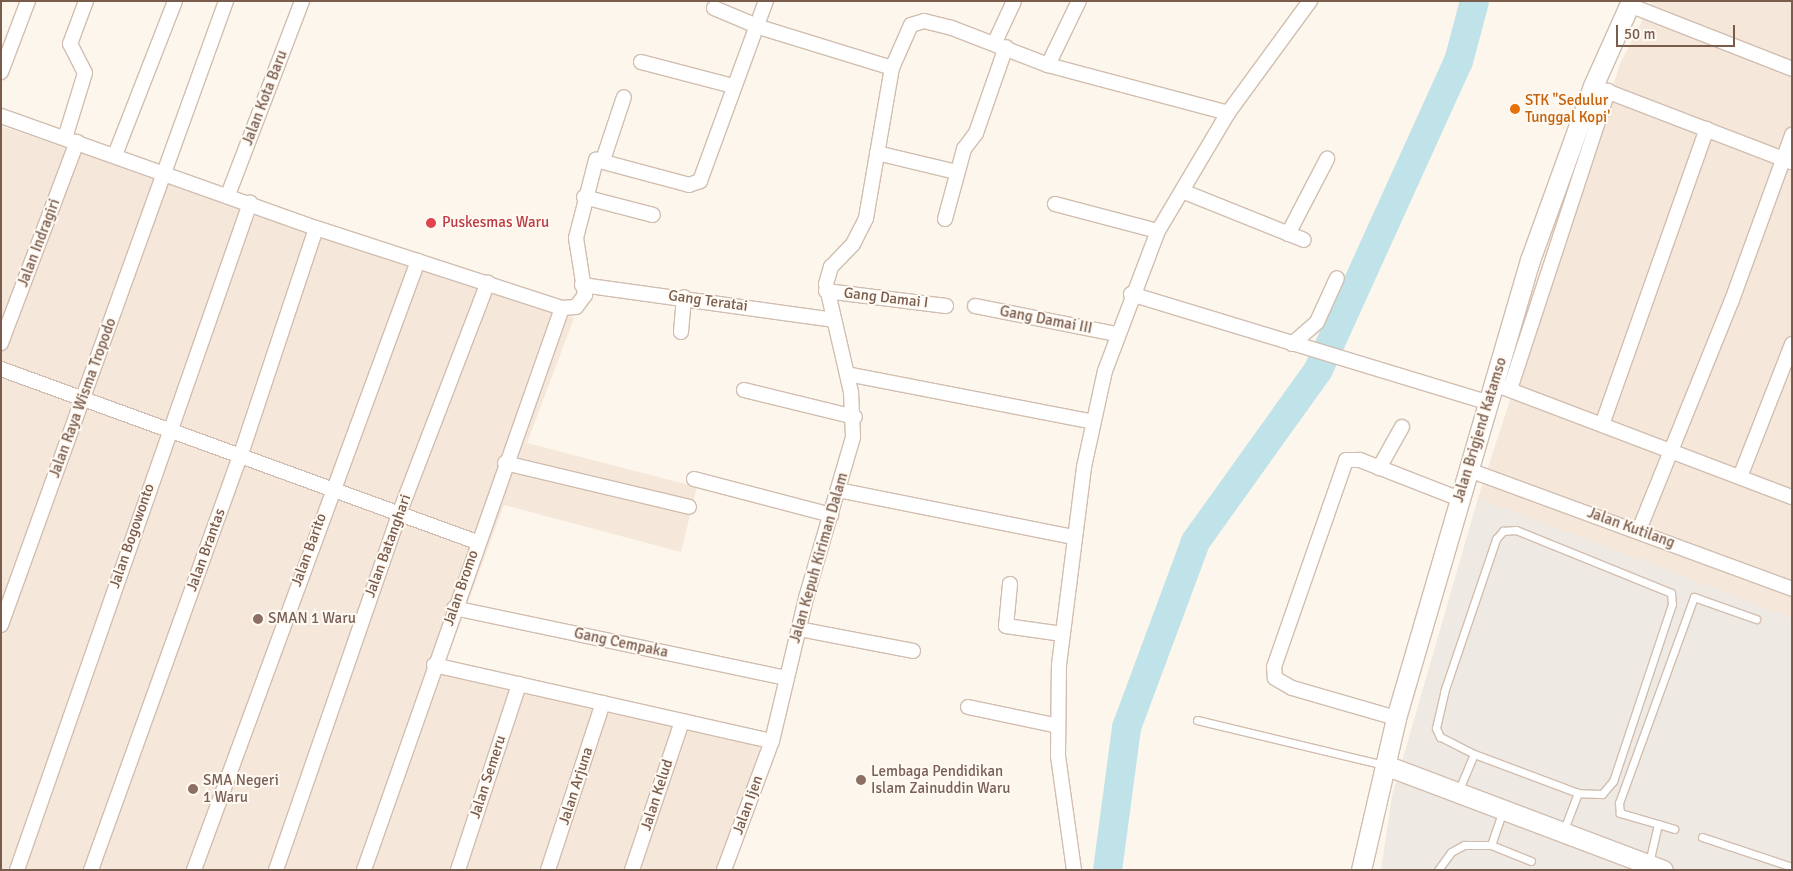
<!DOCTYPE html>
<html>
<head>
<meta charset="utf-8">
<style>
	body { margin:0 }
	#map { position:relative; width:1793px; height:871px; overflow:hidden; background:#fdf6ec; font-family:Signika,sans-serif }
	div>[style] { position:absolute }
	.residential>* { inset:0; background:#f5e8da }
	.industrial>* { inset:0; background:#efe9e4 }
	.river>* { height:29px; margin:-14.5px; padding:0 14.5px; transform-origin:14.5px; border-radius:14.5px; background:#bfe3e8 }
	.roads { filter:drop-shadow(1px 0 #d1beb0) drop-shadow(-1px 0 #d1beb0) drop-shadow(0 1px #d1beb0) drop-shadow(0 -1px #d1beb0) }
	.lane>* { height:7px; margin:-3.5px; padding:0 3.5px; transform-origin:3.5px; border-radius:3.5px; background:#fff }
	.street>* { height:14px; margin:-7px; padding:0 7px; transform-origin:7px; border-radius:7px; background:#fff }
	.secondary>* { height:19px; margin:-9.5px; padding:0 9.5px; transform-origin:9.5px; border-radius:9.5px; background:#fff }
	.dots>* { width:14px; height:14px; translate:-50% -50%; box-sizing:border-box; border:2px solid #fffaf3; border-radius:50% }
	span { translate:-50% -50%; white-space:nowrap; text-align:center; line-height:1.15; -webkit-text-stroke:4px #fffaf3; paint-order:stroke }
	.street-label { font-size:15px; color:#7a5c4d }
	.food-label { font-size:15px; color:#c56008 }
	.left { translate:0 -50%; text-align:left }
	.health-label { font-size:15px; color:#be3a42 }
	.education-label { font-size:15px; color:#785e54 }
	.frame { position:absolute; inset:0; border:2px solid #7a5c4d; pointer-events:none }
	.scale { position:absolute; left:1616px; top:25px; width:119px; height:22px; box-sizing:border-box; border:2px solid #7a5c4d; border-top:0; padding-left:6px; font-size:15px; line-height:18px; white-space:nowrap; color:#7a5c4d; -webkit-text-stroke:4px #fffaf3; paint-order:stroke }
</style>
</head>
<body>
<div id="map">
	<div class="residential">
		<i style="clip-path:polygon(1652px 1px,1792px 1px,1792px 618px,1478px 498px,1620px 64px)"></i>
		<i style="clip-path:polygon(1px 126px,574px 318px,527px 443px,697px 487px,681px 552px,504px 505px,442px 673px,756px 739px,761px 752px,718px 870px,1px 870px)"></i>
	</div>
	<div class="industrial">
		<i style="clip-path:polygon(1478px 498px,1792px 618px,1792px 870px,1381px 870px,1392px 796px)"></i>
	</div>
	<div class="river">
		<i style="left:1107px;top:870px;width:144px;rotate:-82.4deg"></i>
		<i style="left:1126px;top:727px;width:198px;rotate:-69.6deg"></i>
		<i style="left:1195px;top:541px;width:211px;rotate:-54.4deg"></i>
		<i style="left:1318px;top:369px;width:338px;rotate:-65.6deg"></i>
		<i style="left:1458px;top:61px;width:62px;rotate:-75.1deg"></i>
	</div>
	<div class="roads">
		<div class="lane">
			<i style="left:1516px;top:530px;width:167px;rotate:22.1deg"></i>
			<i style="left:1671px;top:593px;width:11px;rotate:85deg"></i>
			<i style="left:1672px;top:604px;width:187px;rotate:108.4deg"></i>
			<i style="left:1613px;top:781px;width:17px;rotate:130deg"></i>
			<i style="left:1602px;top:794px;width:24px;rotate:-178deg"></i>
			<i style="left:1578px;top:793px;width:111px;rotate:-159.4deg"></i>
			<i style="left:1474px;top:754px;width:38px;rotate:-153deg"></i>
			<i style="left:1440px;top:737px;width:10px;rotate:-114deg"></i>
			<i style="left:1436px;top:728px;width:37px;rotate:-77deg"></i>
			<i style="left:1444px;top:692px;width:162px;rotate:-71.2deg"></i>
			<i style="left:1496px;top:539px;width:11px;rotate:-49deg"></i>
			<i style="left:1503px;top:531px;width:13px;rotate:-4deg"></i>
			<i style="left:1197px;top:720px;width:192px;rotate:13.5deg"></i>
			<i style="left:1458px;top:792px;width:41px;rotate:-67.2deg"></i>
			<i style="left:1658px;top:824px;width:17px;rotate:17deg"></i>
			<i style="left:1563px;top:832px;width:42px;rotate:-69deg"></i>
			<i style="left:1702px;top:837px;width:95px;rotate:18.4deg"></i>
			<i style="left:1491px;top:845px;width:37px;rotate:-71deg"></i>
			<i style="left:1649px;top:863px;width:40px;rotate:-77deg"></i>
			<i style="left:1658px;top:824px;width:40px;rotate:-164deg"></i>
			<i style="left:1620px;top:813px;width:10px;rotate:-96deg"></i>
			<i style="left:1619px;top:803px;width:219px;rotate:-70deg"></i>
			<i style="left:1694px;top:597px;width:66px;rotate:19.5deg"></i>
			<i style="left:1438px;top:870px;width:22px;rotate:-54deg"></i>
			<i style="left:1451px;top:852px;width:15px;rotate:-28deg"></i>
			<i style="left:1464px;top:845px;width:27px"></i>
			<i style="left:1491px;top:845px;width:43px;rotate:21.8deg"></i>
		</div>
		<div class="street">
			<i style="left:1629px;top:5px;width:175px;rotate:21.4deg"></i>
			<i style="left:714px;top:8px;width:49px;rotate:22.9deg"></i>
			<i style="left:759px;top:27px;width:139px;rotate:17.1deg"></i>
			<i style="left:995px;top:42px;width:45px;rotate:-65.1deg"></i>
			<i style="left:641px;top:62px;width:95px;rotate:14.6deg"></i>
			<i style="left:1048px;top:65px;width:71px;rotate:-64.2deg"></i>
			<i style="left:1px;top:72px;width:76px;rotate:-69.2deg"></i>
			<i style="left:1601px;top:89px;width:204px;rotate:21deg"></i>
			<i style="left:1px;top:116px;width:334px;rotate:19.6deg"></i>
			<i style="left:316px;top:228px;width:259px;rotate:18deg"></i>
			<i style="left:562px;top:308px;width:14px;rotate:-4deg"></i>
			<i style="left:576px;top:307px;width:15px;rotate:-53deg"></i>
			<i style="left:585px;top:295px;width:58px;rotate:-99deg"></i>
			<i style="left:576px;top:238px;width:81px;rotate:-75.6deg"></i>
			<i style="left:596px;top:160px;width:96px;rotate:15deg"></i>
			<i style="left:689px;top:185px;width:12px;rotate:-20deg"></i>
			<i style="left:700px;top:181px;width:192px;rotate:-69.9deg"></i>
			<i style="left:65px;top:138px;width:68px;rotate:-72.9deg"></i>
			<i style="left:85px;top:73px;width:33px;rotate:-117deg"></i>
			<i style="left:70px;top:44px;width:46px;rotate:-69.6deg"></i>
			<i style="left:877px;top:153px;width:81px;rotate:13.5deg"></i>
			<i style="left:115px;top:155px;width:165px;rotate:-68.7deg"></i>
			<i style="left:603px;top:160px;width:66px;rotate:-71.6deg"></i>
			<i style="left:1182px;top:191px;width:131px;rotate:21.9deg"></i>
			<i style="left:228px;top:195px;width:208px;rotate:-69.1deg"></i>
			<i style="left:584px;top:197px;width:71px;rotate:14.6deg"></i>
			<i style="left:1055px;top:204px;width:106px;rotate:14.7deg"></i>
			<i style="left:945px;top:219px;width:73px;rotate:-74.8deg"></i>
			<i style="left:964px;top:149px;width:20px;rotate:-53deg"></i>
			<i style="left:976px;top:133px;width:91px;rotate:-70.8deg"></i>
			<i style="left:1288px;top:234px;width:85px;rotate:-62.5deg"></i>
			<i style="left:582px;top:285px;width:253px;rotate:7.9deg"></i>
			<i style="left:826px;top:291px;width:121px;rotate:7.1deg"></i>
			<i style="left:1131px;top:294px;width:374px;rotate:16.9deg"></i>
			<i style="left:975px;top:306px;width:144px;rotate:11.2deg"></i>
			<i style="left:681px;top:332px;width:35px;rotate:-85deg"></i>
			<i style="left:1px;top:343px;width:215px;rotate:-69.3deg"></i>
			<i style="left:1292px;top:344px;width:33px;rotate:-41deg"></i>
			<i style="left:1317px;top:322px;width:48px;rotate:-65.6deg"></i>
			<i style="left:1px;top:369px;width:506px;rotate:19.97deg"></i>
			<i style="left:847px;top:374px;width:251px;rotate:11deg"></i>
			<i style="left:1494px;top:384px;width:319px;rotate:20.8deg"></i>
			<i style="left:1510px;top:389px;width:314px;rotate:-71.8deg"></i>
			<i style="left:744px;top:390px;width:114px;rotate:13.7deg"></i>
			<i style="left:1603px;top:422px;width:311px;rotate:-70.5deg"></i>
			<i style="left:505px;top:463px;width:189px;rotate:13.4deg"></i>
			<i style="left:1379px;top:468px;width:47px;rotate:-60.7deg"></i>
			<i style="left:1469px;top:470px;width:344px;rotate:20.2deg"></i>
			<i style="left:1740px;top:477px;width:143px;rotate:-68.6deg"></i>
			<i style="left:694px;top:479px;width:142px;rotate:14.7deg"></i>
			<i style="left:838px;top:490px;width:241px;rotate:11.3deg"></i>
			<i style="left:1639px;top:530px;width:248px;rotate:-68deg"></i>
			<i style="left:1732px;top:300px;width:176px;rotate:-70deg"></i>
			<i style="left:1010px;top:584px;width:42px;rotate:95.4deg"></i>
			<i style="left:1006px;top:626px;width:57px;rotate:8.1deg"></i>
			<i style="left:454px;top:608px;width:340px;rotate:11.9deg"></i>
			<i style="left:1px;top:625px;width:663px;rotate:-70.17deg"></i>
			<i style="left:799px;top:629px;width:116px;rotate:10.9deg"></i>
			<i style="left:434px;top:665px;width:346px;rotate:12.7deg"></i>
			<i style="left:968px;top:707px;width:92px;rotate:11.9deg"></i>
			<i style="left:1396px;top:718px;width:108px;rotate:-163.9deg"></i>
			<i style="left:1292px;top:688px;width:20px;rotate:-150deg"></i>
			<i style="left:1275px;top:678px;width:11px;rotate:-95deg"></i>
			<i style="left:1274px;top:667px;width:219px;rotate:-70.8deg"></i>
			<i style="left:1346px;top:460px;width:14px"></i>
			<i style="left:1360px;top:460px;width:107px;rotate:21.3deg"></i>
			<i style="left:17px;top:870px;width:707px;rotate:-70.74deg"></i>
			<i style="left:91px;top:870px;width:439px;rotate:-70.2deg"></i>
			<i style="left:240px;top:457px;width:241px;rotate:-71.6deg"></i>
			<i style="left:194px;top:870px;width:649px;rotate:-69.81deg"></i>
			<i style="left:276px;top:870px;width:377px;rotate:-70.9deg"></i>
			<i style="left:399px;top:514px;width:248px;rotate:-69deg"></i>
			<i style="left:364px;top:870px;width:596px;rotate:-70.59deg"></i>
			<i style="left:458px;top:870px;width:196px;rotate:-71.8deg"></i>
			<i style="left:548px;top:870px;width:176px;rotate:-71.8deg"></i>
			<i style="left:632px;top:870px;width:157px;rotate:-71.4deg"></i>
			<i style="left:724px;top:870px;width:138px;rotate:-69.6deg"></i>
			<i style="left:772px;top:741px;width:147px;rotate:-76.6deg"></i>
			<i style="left:806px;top:598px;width:168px;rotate:-73.7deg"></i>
			<i style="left:853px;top:437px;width:45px;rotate:-92.5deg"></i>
			<i style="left:851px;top:392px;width:111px;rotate:-103deg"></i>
			<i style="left:826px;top:284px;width:18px;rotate:-74deg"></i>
			<i style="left:831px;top:267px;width:32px;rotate:-46deg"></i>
			<i style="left:853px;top:244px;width:29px;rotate:-63deg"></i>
			<i style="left:866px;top:218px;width:152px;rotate:-80.2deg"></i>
			<i style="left:892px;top:68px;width:47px;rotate:-66.2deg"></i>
			<i style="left:911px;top:25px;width:14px;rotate:-17deg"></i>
			<i style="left:924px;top:21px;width:29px;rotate:14deg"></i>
			<i style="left:952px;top:28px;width:103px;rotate:21.1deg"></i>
			<i style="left:1048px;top:65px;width:186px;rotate:14.9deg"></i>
			<i style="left:1074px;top:870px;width:115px;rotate:-98deg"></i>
			<i style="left:1058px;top:756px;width:91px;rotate:-89.4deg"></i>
			<i style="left:1059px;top:665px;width:200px;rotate:-82.8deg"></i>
			<i style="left:1084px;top:467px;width:98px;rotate:-77.7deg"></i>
			<i style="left:1105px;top:371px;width:150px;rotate:-69.3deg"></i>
			<i style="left:1158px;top:231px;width:137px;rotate:-59.3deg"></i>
			<i style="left:1228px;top:113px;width:139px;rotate:-53.8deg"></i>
		</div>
		<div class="secondary">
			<i style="left:1385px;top:765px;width:297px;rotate:20.7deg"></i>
			<i style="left:1361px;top:870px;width:156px;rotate:-77deg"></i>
			<i style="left:1396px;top:718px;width:477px;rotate:-73.7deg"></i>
			<i style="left:1530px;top:260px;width:185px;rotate:-70.1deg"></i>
			<i style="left:1593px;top:86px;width:93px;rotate:-65.9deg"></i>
		</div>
	</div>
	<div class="dots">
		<i style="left:1515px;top:109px;background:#e8710a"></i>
		<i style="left:431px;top:223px;background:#e0444e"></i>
		<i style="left:258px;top:619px;background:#8d6e63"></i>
		<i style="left:861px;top:780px;background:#8d6e63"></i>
		<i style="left:193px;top:789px;background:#8d6e63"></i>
	</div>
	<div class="street-label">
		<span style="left:265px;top:98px;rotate:-69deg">Jalan Kota Baru</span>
		<span style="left:39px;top:243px;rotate:-69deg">Jalan Indragiri</span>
		<span style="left:886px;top:298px;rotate:7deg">Gang Damai I</span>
		<span style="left:708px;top:301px;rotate:8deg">Gang Teratai</span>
		<span style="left:1046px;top:320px;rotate:11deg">Gang Damai III</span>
		<span style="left:83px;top:398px;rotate:-70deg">Jalan Raya Wisma Tropodo</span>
		<span style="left:1480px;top:430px;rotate:-73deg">Jalan Brigjend Katamso</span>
		<span style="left:1631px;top:528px;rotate:20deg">Jalan Kutilang</span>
		<span style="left:132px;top:536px;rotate:-71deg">Jalan Bogowonto</span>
		<span style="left:388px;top:546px;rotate:-70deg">Jalan Batanghari</span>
		<span style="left:206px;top:550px;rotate:-70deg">Jalan Brantas</span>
		<span style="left:309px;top:550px;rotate:-70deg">Jalan Barito</span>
		<span style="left:819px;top:558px;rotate:-74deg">Jalan Kepuh Kiriman Dalam</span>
		<span style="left:461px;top:588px;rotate:-71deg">Jalan Bromo</span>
		<span style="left:621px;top:643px;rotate:12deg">Gang Cempaka</span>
		<span style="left:488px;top:777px;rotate:-72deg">Jalan Semeru</span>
		<span style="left:576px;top:786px;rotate:-72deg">Jalan Arjuna</span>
		<span style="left:657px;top:795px;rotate:-72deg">Jalan Kelud</span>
		<span style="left:748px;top:805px;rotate:-70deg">Jalan Ijen</span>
	</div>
	<div class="food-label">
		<span class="left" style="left:1525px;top:109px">STK "Sedulur<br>Tunggal Kopi'</span>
	</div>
	<div class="health-label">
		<span class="left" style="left:442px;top:223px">Puskesmas Waru</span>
	</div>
	<div class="education-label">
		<span class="left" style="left:268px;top:619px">SMAN 1 Waru</span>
		<span class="left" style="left:871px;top:780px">Lembaga Pendidikan<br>Islam Zainuddin Waru</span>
		<span class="left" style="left:203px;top:789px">SMA Negeri<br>1 Waru</span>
	</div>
	<div class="frame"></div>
	<div class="scale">50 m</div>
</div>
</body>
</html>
